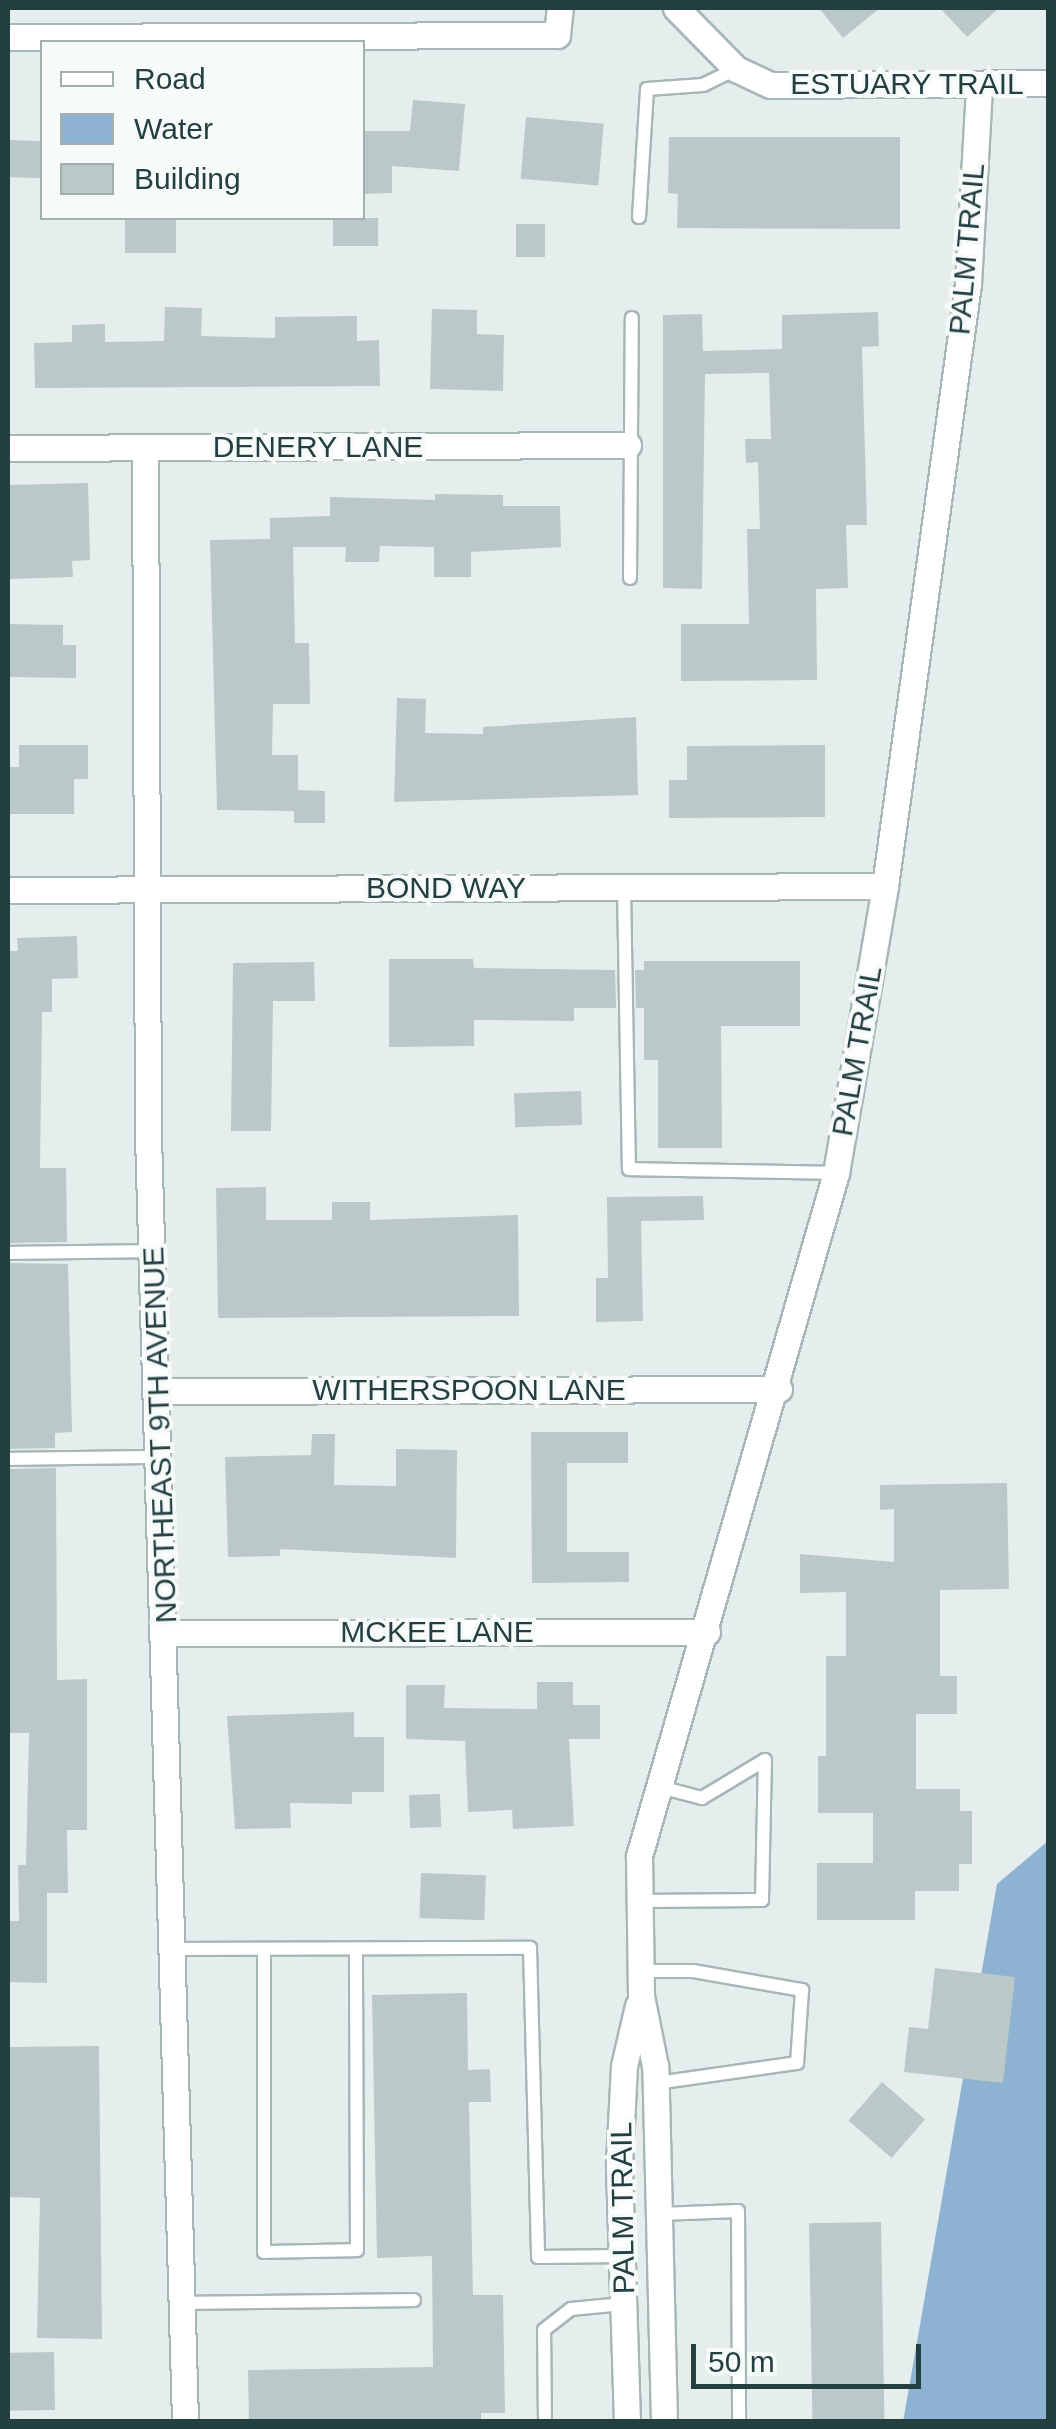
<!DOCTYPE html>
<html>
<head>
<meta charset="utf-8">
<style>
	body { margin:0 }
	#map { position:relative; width:1056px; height:2429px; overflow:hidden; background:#e5eeed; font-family:Helvetica,sans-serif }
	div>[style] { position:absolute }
	.water>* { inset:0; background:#8eb2d1 }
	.building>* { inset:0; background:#bac9c7; transform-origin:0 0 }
	.roads { filter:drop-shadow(2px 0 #a7b6b6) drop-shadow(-2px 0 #a7b6b6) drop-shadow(0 2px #a7b6b6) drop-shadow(0 -2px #a7b6b6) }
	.lane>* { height:12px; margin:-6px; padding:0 6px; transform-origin:6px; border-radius:6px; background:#fff }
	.street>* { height:25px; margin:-12.5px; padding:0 12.5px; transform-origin:12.5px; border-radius:12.5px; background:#fff }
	span { translate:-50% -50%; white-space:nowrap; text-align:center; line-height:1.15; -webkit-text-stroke:8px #f6faf9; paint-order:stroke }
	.street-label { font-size:30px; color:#243f40 }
	.frame { position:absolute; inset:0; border:10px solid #243f40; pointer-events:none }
	.legend { position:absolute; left:40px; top:40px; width:325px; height:180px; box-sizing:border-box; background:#f6faf9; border:2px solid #a2afaf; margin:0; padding:12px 18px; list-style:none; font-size:30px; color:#243f40 }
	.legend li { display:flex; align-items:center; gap:20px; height:50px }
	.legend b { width:50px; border:2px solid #a2afaf }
	.scale { position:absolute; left:691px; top:2344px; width:230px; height:45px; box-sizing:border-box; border:5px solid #243f40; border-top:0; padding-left:12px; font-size:30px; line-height:35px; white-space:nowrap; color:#243f40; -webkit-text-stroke:8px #f6faf9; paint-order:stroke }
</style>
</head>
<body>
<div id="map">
	<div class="water">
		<i style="clip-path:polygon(1048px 1841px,1048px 2421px,903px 2422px,997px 1884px)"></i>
	</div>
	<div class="building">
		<i style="clip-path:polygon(819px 8px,880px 8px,843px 38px)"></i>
		<i style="clip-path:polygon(940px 8px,999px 8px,967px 37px)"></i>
		<i style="clip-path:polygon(413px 100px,465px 104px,459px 171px,392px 166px,392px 193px,362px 194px,362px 131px,410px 131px)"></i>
		<i style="left:526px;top:117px;width:78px;height:62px;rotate:5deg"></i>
		<i style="clip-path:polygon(669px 137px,900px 137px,900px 229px,677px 228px,678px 194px,668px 193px)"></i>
		<i style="left:8px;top:140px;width:34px;height:37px;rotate:2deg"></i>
		<i style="left:125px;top:218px;width:51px;height:35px"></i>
		<i style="left:333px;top:218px;width:45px;height:28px"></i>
		<i style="left:516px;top:224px;width:29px;height:33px"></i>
		<i style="clip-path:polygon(165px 307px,202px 308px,201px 336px,275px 338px,275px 317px,357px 316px,357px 341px,379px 340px,380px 386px,35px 388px,34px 343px,72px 342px,72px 325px,105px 324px,105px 342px,164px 341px)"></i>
		<i style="clip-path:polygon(432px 309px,477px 310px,477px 334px,504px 335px,503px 391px,430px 389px)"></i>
		<i style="clip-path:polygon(878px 312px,879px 346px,862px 347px,867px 525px,846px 525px,848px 588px,816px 589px,817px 680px,681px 681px,681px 624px,749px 624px,747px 529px,760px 529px,758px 462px,746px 463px,745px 439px,771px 439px,769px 373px,705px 374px,702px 589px,663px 588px,663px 315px,702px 314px,703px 351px,782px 349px,782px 315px)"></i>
		<i style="clip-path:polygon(88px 483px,90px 560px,72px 561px,73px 577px,10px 579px,8px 485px)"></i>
		<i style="clip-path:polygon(435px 494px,503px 495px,503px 506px,560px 506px,561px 547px,471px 552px,471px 577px,434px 577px,434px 547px,380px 546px,379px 562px,345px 562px,346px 547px,293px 547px,295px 643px,309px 643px,310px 704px,273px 704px,272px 755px,298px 755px,298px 790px,325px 791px,325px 823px,294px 823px,294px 811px,217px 810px,210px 540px,270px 539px,270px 518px,330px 516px,330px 497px,435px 500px)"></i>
		<i style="clip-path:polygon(8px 624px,63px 625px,63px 645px,76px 645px,76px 678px,8px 677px)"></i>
		<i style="clip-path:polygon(397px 698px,426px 699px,425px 733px,483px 734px,483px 727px,636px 717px,638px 795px,394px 802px)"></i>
		<i style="clip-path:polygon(19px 745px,88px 745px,88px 779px,74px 779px,74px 814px,8px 814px,8px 767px,19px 767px)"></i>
		<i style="clip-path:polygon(825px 745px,825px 817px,669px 818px,669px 780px,687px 780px,687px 746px)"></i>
		<i style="clip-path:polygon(77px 936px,78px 978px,52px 979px,52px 1012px,42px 1012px,40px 1168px,66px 1168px,67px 1242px,8px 1243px,8px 951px,18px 951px,17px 938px)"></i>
		<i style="clip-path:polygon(389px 959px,473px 959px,474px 968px,615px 970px,616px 1008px,574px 1008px,574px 1021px,474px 1020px,474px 1046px,389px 1047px)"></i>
		<i style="clip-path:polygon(644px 961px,800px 961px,800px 1026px,721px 1026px,722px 1148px,658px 1148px,658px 1060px,644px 1060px,644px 1008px,636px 1008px,635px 970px,644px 970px)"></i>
		<i style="clip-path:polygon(314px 962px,315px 1001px,273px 1001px,271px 1131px,231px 1131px,233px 963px)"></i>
		<i style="left:581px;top:1091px;width:34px;height:67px;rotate:88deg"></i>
		<i style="clip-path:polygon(266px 1187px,266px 1220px,332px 1220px,332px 1202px,370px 1202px,370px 1220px,518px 1215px,519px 1316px,218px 1318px,216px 1188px)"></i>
		<i style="clip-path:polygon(703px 1196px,704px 1220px,641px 1221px,643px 1321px,596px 1322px,596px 1278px,608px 1278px,607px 1197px)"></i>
		<i style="clip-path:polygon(8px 1263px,68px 1264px,72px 1432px,55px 1433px,55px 1448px,8px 1449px)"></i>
		<i style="clip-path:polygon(531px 1432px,628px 1432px,628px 1463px,567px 1463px,567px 1552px,629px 1552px,629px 1582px,532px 1583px)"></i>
		<i style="clip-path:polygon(312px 1434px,335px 1434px,334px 1485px,396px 1486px,396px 1449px,457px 1450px,456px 1558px,280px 1549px,280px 1556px,228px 1557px,225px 1457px,311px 1455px)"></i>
		<i style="clip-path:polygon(56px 1468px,57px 1680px,87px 1679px,87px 1830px,67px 1830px,68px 1893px,47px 1893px,47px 1983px,8px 1982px,8px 1921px,19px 1921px,18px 1865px,26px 1865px,29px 1733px,8px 1733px,8px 1469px)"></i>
		<i style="clip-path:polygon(1007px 1483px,1009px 1589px,940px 1590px,940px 1676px,957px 1676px,957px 1714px,916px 1714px,916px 1789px,960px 1789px,960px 1811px,972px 1811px,972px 1864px,959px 1864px,959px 1891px,915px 1891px,915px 1920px,817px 1920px,817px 1863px,873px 1863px,873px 1813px,818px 1813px,818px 1756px,826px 1756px,826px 1656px,846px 1656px,846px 1592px,800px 1593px,800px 1554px,894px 1562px,894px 1509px,880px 1510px,880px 1485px)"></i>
		<i style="clip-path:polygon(537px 1682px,573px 1682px,573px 1705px,600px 1705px,600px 1739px,569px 1739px,574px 1826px,513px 1829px,512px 1810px,468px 1812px,465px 1741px,406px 1739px,406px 1685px,445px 1685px,444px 1708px,537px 1709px)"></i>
		<i style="clip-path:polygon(354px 1712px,354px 1737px,384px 1737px,384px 1792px,352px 1792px,352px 1804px,290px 1803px,291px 1828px,235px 1829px,227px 1716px)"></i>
		<i style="left:440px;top:1794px;width:33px;height:31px;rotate:88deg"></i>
		<i style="left:421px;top:1873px;width:65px;height:45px;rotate:2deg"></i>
		<i style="clip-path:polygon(935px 1968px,1015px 1977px,1003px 2083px,904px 2072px,909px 2027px,928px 2029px)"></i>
		<i style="clip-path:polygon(467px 1993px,468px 2070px,490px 2069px,491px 2102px,469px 2102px,473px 2295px,503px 2295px,505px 2413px,481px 2413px,481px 2422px,249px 2422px,248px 2370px,433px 2367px,432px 2256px,377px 2258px,372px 1995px)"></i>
		<i style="clip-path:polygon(99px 2046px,102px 2339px,37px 2338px,40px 2198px,8px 2197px,8px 2047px)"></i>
		<i style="left:882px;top:2082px;width:57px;height:51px;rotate:41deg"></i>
		<i style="left:881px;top:2222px;width:200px;height:72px;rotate:89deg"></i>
		<i style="left:54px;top:2352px;width:58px;height:46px;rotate:89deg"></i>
	</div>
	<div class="roads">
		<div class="lane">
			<i style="left:639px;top:217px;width:128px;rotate:-86.4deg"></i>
			<i style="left:647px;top:89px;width:56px;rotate:-4.1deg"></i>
			<i style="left:703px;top:85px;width:37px;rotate:-26deg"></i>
			<i style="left:630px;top:578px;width:260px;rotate:-89.6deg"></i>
			<i style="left:624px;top:887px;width:282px;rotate:89deg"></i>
			<i style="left:629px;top:1169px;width:207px;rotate:1.1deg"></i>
			<i style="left:8px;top:1253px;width:145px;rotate:-0.8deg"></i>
			<i style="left:8px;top:1459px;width:152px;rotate:-0.8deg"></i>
			<i style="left:640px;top:1901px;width:122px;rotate:-0.5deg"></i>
			<i style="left:762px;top:1900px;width:140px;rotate:-88.8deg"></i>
			<i style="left:765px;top:1760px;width:74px;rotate:148.9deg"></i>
			<i style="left:702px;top:1798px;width:43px;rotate:-165.3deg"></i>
			<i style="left:175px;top:1949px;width:355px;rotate:-0.2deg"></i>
			<i style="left:530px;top:1948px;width:309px;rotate:88.5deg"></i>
			<i style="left:538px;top:2257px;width:84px;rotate:-0.7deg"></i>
			<i style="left:264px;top:1949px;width:303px;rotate:90deg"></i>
			<i style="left:264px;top:2252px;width:93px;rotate:-1.2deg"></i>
			<i style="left:357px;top:2250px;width:301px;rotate:-90.2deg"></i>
			<i style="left:640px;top:1971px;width:53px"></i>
			<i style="left:693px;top:1971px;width:111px;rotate:9.9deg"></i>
			<i style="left:802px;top:1990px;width:73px;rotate:93.9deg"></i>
			<i style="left:797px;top:2063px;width:142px;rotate:171.9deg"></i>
			<i style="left:660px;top:2214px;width:78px;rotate:-2.2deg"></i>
			<i style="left:738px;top:2211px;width:211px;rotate:89.7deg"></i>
			<i style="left:183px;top:2303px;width:231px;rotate:-0.7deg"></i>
			<i style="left:545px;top:2422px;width:92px;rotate:-90.6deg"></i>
			<i style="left:544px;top:2330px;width:34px;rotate:-38deg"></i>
			<i style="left:571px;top:2309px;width:52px;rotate:-5.5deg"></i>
		</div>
		<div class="street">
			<i style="left:676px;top:8px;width:86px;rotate:45.5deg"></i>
			<i style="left:736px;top:69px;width:38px;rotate:25deg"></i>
			<i style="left:771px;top:85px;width:277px;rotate:-0.4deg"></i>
			<i style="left:8px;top:37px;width:549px;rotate:-0.21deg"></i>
			<i style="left:557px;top:35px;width:27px;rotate:-84deg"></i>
			<i style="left:8px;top:448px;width:620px;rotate:-0.28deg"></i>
			<i style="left:145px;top:448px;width:688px;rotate:89.75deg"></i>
			<i style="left:148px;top:1136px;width:1287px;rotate:88.35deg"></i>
			<i style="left:8px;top:890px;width:877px;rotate:-0.26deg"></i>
			<i style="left:159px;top:1391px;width:620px;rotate:-0.18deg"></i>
			<i style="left:168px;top:1633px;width:539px;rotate:-0.11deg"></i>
			<i style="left:627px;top:2422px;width:258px;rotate:-91.8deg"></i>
			<i style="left:619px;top:2164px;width:98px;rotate:-87.1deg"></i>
			<i style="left:624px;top:2066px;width:62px;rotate:-76.9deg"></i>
			<i style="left:664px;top:2422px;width:356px;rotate:-91.4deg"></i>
			<i style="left:655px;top:2066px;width:71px;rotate:-101.3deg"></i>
			<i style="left:641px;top:1996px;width:140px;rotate:-90.8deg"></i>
			<i style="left:639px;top:1856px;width:711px;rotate:-73.91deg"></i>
			<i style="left:836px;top:1173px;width:291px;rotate:-80.3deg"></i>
			<i style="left:885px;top:886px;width:608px;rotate:-82.15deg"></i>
			<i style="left:968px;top:284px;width:199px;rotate:-86.8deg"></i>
		</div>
	</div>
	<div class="street-label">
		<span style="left:907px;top:84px">ESTUARY TRAIL</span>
		<span style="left:967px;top:249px;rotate:-85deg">PALM TRAIL</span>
		<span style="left:318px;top:447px">DENERY LANE</span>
		<span style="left:446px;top:888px">BOND WAY</span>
		<span style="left:857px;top:1051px;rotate:-80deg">PALM TRAIL</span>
		<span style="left:469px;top:1390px">WITHERSPOON LANE</span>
		<span style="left:160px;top:1435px;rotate:-92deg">NORTHEAST 9TH AVENUE</span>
		<span style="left:437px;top:1632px">MCKEE LANE</span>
		<span style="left:623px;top:2208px;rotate:-91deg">PALM TRAIL</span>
	</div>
	<div class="frame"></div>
	<ul class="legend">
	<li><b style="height:12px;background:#fff"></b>Road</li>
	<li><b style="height:28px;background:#8eb2d1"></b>Water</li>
	<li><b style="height:28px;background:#bac9c7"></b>Building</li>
	</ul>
	<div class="scale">50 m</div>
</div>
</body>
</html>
